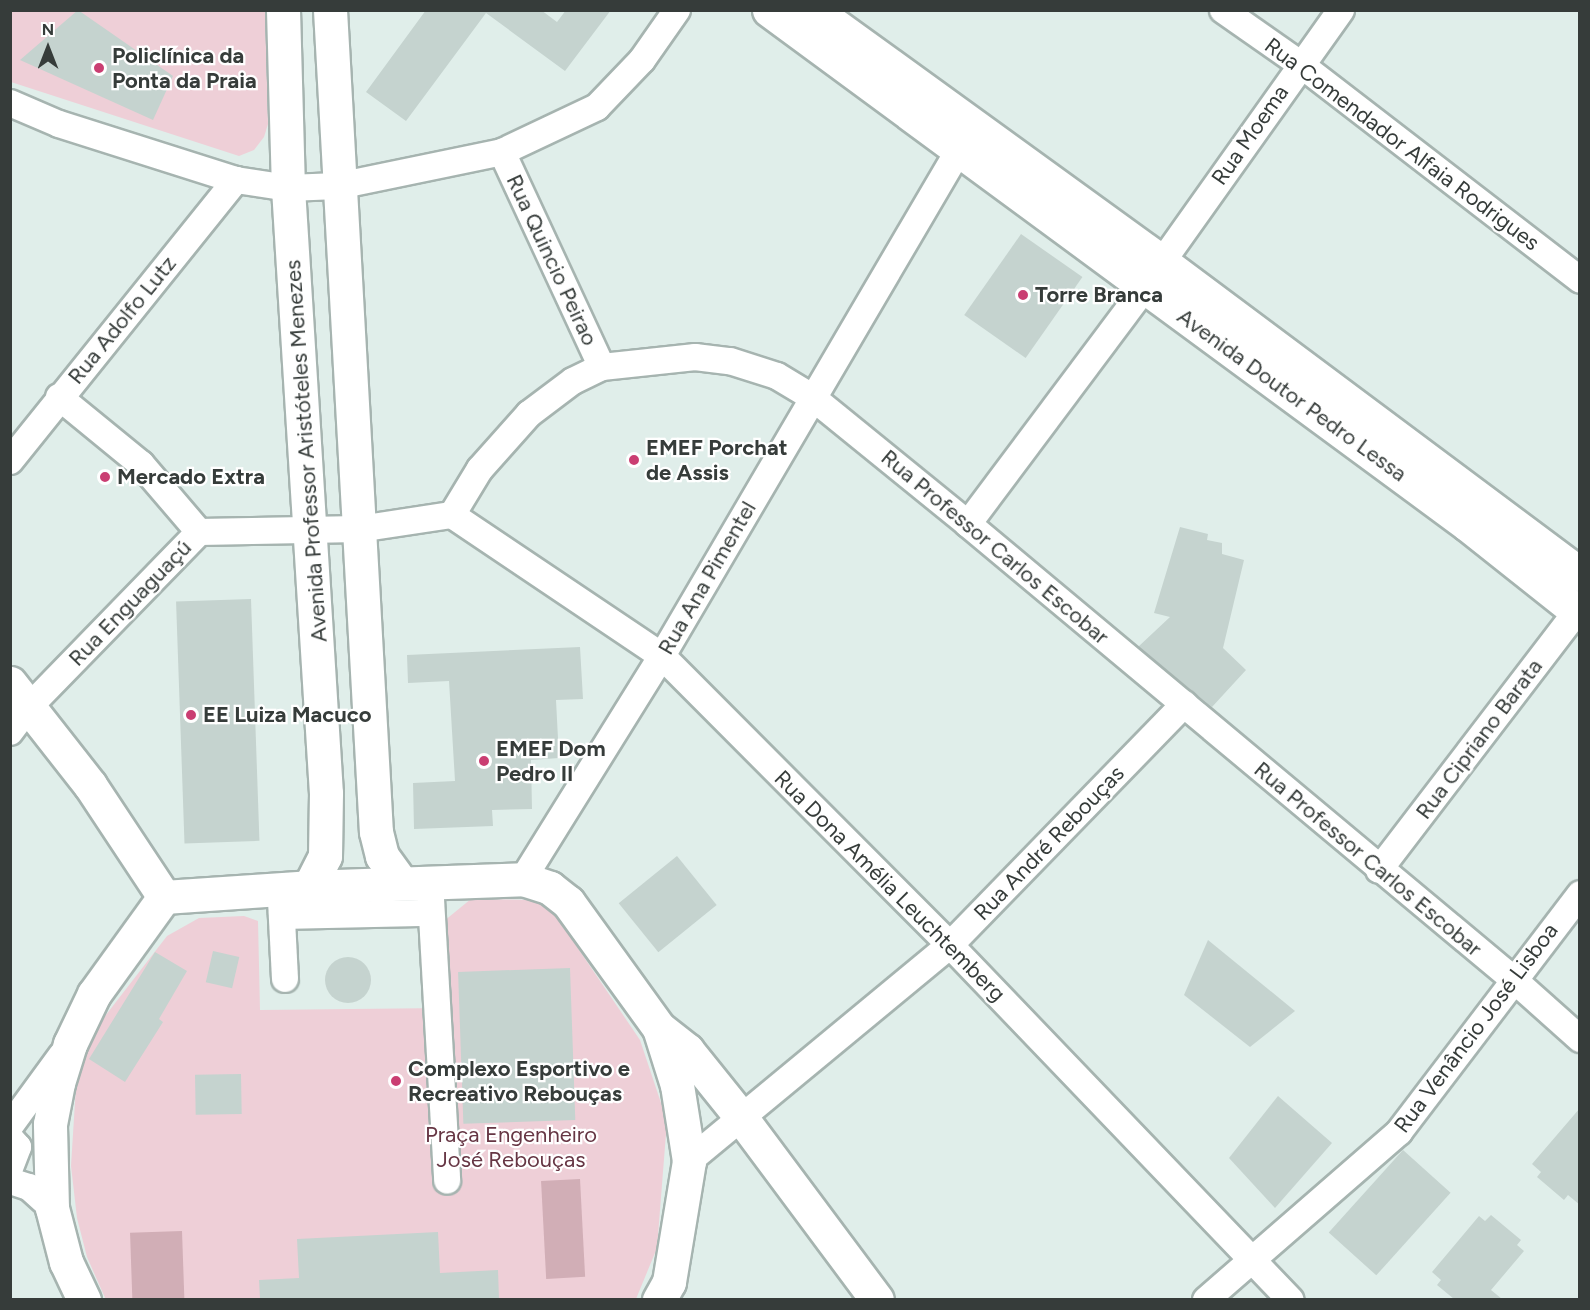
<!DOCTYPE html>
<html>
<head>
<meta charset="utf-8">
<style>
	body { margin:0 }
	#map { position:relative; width:1590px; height:1310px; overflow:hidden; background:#e0eeea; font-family:Figtree,sans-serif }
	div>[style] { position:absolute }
	.green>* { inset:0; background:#eecfd7 }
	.water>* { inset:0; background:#d1aeb6; transform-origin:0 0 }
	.building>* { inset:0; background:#c5d3cf; transform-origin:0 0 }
	.round { border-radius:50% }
	.roads { filter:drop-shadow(2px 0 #a6b4b0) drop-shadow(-2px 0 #a6b4b0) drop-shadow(0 2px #a6b4b0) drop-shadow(0 -2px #a6b4b0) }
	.street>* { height:26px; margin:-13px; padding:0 13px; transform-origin:13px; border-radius:13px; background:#fff }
	.secondary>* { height:33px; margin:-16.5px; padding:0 16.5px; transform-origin:16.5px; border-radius:16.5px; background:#fff }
	.dots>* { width:16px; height:16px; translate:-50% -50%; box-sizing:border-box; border:3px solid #fff; border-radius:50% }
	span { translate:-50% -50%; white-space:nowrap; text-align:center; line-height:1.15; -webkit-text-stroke:4.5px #fff; paint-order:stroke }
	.poi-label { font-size:22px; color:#363c3a; font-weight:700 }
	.left { translate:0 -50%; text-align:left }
	.street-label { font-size:22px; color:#363c3a }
	.park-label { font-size:22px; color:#663644 }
	.frame { position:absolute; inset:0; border:12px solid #363c3a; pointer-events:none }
	.north { position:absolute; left:18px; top:18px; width:60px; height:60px; -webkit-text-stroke:4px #fff; paint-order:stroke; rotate:0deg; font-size:16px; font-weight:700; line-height:24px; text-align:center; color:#363c3a }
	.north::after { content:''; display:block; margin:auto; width:21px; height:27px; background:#363c3a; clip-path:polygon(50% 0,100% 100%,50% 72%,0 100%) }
</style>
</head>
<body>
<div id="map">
	<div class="green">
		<i style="clip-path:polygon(11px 11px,265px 11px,268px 124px,264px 137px,254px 150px,239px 156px,11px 82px)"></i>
		<i style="clip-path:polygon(471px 899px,534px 900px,550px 907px,640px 1040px,667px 1121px,657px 1248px,636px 1299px,106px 1300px,87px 1257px,77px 1218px,71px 1166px,76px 1086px,87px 1051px,102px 1020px,167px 936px,199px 918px,244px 916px,258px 921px,260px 1010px,444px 1008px,444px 921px)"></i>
	</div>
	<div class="water">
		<i style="left:580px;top:1179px;width:98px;height:39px;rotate:87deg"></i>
		<i style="left:182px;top:1231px;width:68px;height:52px;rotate:88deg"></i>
	</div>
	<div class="building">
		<i style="clip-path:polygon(78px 10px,173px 76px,153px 120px,20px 60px)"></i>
		<i style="clip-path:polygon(426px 10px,541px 10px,557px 22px,566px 10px,611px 10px,565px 71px,486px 13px,406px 121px,366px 92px)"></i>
		<i style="left:1021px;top:234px;width:75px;height:99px;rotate:35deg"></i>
		<i style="clip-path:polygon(1180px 527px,1208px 534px,1207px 540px,1222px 543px,1222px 554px,1244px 560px,1223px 648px,1246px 670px,1212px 707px,1138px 647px,1170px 617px,1154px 613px)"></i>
		<i style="left:251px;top:599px;width:242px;height:75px;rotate:88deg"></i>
		<i style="clip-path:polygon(580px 647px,583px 699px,556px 700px,559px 758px,531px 760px,532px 809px,492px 810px,493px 826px,414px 829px,413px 783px,455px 781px,449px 681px,408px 683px,407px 655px)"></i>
		<i style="left:677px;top:856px;width:63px;height:75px;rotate:51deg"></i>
		<i style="clip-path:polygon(1208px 940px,1295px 1011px,1250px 1047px,1184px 995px)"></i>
		<i style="left:213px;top:951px;width:27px;height:32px;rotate:13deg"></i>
		<i style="clip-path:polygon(155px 952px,187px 971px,159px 1019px,163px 1022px,125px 1082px,89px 1059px)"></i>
		<i class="round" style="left:325px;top:957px;width:46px;height:46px"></i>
		<i style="left:570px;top:968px;width:152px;height:112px;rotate:88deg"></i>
		<i style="left:241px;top:1074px;width:40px;height:46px;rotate:89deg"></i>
		<i style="clip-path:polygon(1278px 1096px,1332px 1143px,1275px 1208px,1229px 1158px)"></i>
		<i style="clip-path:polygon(1580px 1108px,1580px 1205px,1568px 1195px,1564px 1200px,1537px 1177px,1541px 1172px,1532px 1164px)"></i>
		<i style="left:1403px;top:1150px;width:64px;height:111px;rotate:42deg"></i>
		<i style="clip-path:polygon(1491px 1215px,1521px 1240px,1517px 1245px,1524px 1251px,1491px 1290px,1502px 1299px,1454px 1299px,1437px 1285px,1441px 1280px,1432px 1272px,1479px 1216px,1485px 1221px)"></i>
		<i style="clip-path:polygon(438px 1232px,440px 1273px,498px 1270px,499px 1299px,260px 1299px,259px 1280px,299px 1278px,297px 1239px)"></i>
	</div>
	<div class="roads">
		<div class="street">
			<i style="left:1223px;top:10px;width:94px;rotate:35deg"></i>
			<i style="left:1300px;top:64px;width:354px;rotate:37.6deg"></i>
			<i style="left:10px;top:103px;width:53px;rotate:23.2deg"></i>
			<i style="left:59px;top:124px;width:186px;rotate:17.6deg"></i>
			<i style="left:236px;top:180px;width:53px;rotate:8.7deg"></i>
			<i style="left:288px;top:188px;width:50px;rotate:-2.3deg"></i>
			<i style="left:338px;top:186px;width:167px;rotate:-11.7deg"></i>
			<i style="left:502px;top:152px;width:105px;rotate:-25.3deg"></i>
			<i style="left:597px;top:107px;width:65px;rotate:-46.2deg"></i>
			<i style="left:642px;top:60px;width:61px;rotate:-55deg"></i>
			<i style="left:502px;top:152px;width:237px;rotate:65.1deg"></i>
			<i style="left:1162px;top:262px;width:309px;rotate:-54.6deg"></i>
			<i style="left:59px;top:397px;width:106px;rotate:39.3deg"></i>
			<i style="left:141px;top:464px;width:89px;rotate:49.5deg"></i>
			<i style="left:10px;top:461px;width:361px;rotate:-51.2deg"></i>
			<i style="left:452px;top:515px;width:54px;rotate:-58.7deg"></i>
			<i style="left:480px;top:469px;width:74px;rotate:-48.3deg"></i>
			<i style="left:529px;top:414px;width:55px;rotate:-36.9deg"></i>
			<i style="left:573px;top:381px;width:32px;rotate:-26deg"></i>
			<i style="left:602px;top:367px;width:94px;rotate:-6.1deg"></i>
			<i style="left:695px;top:357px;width:35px;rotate:7deg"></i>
			<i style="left:730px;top:361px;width:49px;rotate:17.7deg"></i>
			<i style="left:777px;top:376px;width:41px;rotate:31deg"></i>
			<i style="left:812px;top:397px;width:201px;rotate:39.1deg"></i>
			<i style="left:968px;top:524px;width:710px;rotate:39.86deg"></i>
			<i style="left:1513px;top:979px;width:90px;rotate:41.8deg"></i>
			<i style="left:452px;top:515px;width:253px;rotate:33.9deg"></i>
			<i style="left:662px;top:656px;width:408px;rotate:45.1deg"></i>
			<i style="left:950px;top:945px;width:492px;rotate:46.2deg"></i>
			<i style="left:968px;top:524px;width:296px;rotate:-53.2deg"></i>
			<i style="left:10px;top:732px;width:31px;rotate:-53deg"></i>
			<i style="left:29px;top:707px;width:244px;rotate:-45.8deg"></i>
			<i style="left:199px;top:532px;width:160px;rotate:-1.1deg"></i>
			<i style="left:359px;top:529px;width:94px;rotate:-8.6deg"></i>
			<i style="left:1379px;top:870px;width:331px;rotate:-52.6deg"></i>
			<i style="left:523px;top:879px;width:263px;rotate:-58.1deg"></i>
			<i style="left:662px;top:656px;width:587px;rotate:-59.59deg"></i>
			<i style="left:430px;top:882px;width:299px;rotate:86.7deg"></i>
			<i style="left:281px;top:900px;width:79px;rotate:87.1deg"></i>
			<i style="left:282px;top:916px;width:149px;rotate:-1.2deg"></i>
			<i style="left:10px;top:1126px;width:87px;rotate:-53.9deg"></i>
			<i style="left:10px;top:1138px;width:12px;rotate:48deg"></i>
			<i style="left:18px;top:1147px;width:22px;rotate:111deg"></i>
			<i style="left:689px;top:1161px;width:339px;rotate:-39.6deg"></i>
			<i style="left:950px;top:945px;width:336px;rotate:-45.8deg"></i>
			<i style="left:10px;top:1181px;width:20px;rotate:18deg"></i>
			<i style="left:29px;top:1187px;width:31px;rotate:42deg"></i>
			<i style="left:1206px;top:1300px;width:256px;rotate:-41deg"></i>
			<i style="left:1399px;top:1132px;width:299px;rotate:-52.7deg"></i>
		</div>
		<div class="secondary">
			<i style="left:283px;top:10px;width:178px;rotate:88.4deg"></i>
			<i style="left:288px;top:188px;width:606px;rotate:86.41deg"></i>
			<i style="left:326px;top:793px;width:63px;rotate:90.9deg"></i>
			<i style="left:325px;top:856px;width:35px;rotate:117deg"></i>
			<i style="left:330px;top:10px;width:823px;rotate:86.8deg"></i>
			<i style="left:376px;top:832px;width:25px;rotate:76deg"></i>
			<i style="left:382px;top:856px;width:32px;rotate:54deg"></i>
			<i style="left:769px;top:10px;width:867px;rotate:36.37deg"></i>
			<i style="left:1467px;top:524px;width:144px;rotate:38.5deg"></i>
			<i style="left:814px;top:10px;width:430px;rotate:35.9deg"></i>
			<i style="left:1162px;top:262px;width:522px;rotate:36.74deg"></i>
			<i style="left:10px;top:683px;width:130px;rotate:51.9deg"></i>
			<i style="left:90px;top:785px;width:134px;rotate:56.5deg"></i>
			<i style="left:164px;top:897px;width:145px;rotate:-3.9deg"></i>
			<i style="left:309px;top:887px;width:214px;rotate:-2.1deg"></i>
			<i style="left:523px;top:879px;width:28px;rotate:18deg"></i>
			<i style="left:550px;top:888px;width:23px;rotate:38deg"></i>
			<i style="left:568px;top:902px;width:155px;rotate:54.2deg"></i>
			<i style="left:659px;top:1028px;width:60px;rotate:72.5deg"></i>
			<i style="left:677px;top:1085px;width:77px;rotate:81deg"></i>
			<i style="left:689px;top:1161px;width:123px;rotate:99.4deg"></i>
			<i style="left:669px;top:1282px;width:21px;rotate:119deg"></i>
			<i style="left:659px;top:1028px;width:36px;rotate:38deg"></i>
			<i style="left:687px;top:1050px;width:85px;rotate:51.2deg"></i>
			<i style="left:740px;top:1116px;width:229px;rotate:53.3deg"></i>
			<i style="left:84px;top:1300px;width:42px;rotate:-115.3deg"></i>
			<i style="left:66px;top:1262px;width:56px;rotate:-104.5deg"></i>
			<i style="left:52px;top:1208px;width:84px;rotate:-91.4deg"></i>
			<i style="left:50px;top:1124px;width:42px;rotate:-79deg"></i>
			<i style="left:58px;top:1083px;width:41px;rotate:-72.9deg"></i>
			<i style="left:70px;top:1044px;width:55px;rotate:-64.4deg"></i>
			<i style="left:94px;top:994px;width:120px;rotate:-54.2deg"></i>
		</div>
	</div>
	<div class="dots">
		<i style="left:99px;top:68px;background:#ca3e72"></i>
		<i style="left:1023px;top:295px;background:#ca3e72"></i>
		<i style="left:634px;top:460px;background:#ca3e72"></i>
		<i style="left:105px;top:477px;background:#ca3e72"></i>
		<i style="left:191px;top:715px;background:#ca3e72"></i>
		<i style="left:484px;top:761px;background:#ca3e72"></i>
		<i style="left:396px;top:1081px;background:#ca3e72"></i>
	</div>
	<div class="poi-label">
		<span class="left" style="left:112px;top:68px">Policlínica da<br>Ponta da Praia</span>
		<span class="left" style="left:1035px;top:295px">Torre Branca</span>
		<span class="left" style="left:646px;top:460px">EMEF Porchat<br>de Assis</span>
		<span class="left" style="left:117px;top:477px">Mercado Extra</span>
		<span class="left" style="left:203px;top:715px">EE Luiza Macuco</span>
		<span class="left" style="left:496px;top:761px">EMEF Dom<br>Pedro II</span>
		<span class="left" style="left:408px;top:1081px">Complexo Esportivo e<br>Recreativo Rebouças</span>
	</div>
	<div class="street-label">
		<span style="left:1250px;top:135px;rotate:-55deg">Rua Moema</span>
		<span style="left:1402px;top:144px;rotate:37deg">Rua Comendador Alfaia Rodrigues</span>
		<span style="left:552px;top:260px;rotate:65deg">Rua Quincio Peirao</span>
		<span style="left:122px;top:320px;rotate:-51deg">Rua Adolfo Lutz</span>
		<span style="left:1292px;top:395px;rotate:36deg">Avenida Doutor Pedro Lessa</span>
		<span style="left:306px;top:451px;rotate:-94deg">Avenida Professor Aristóteles Menezes</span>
		<span style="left:995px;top:547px;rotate:40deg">Rua Professor Carlos Escobar</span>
		<span style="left:707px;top:578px;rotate:-60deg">Rua Ana Pimentel</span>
		<span style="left:130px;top:603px;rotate:-46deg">Rua Enguaguaçú</span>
		<span style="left:1479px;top:739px;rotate:-53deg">Rua Cipriano Barata</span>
		<span style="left:1049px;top:843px;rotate:-46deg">Rua André Rebouças</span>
		<span style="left:1368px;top:859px;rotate:40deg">Rua Professor Carlos Escobar</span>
		<span style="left:890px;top:886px;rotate:45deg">Rua Dona Amélia Leuchtemberg</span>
		<span style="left:1476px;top:1028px;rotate:-53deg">Rua Venâncio José Lisboa</span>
	</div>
	<div class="park-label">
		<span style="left:511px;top:1147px">Praça Engenheiro<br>José Rebouças</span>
	</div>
	<div class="frame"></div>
	<div class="north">N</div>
</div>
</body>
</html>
